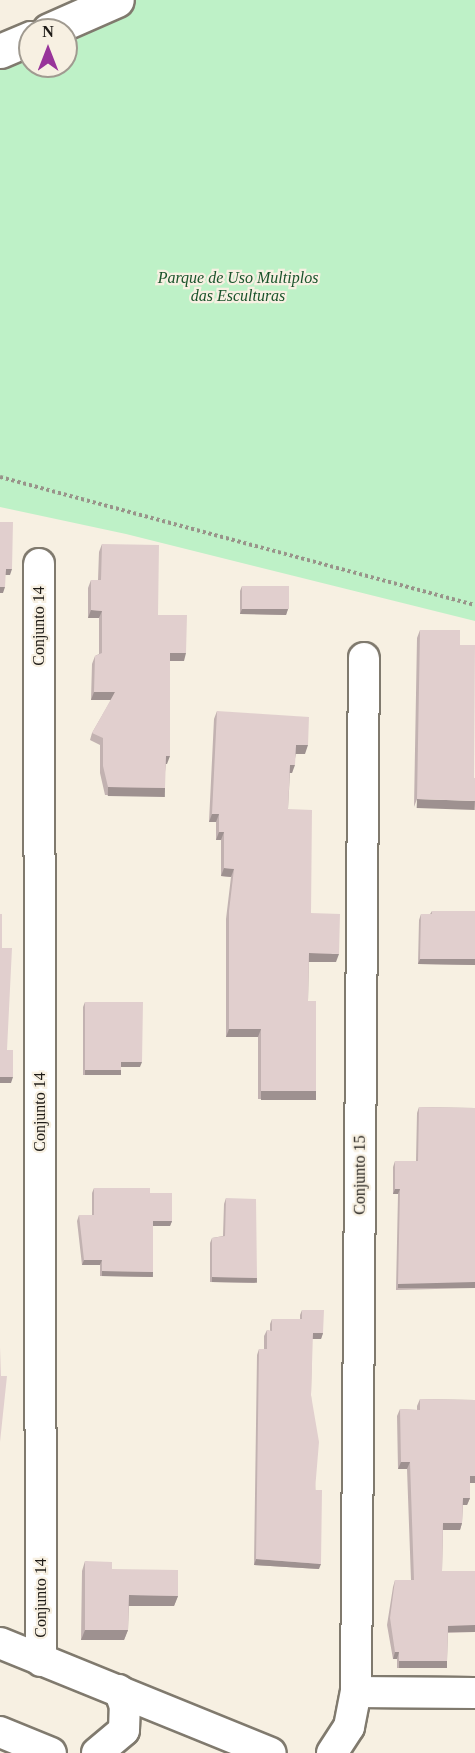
<!DOCTYPE html>
<html>
<head>
<meta charset="utf-8">
<style>
	body { margin:0 }
	#map { position:relative; width:475px; height:1753px; overflow:hidden; background:#f7f0e2; font-family:Georgia,serif }
	div>[style] { position:absolute }
	.green>* { inset:0; background:#bef1c7 }
	.path>* { height:4px; margin-top:-2px; transform-origin:0; background:repeating-linear-gradient(90deg,#99948a 0 3px,transparent 0 6px) }
	.roads { filter:drop-shadow(2px 0 #807a6e) drop-shadow(-2px 0 #807a6e) drop-shadow(0 2px #807a6e) drop-shadow(0 -2px #807a6e) }
	.minor>* { height:30px; margin:-15px; padding:0 15px; transform-origin:15px; border-radius:15px; background:#fff }
	.tertiary>* { height:33px; margin:-16.5px; padding:0 16.5px; transform-origin:16.5px; border-radius:16.5px; background:#fff }
	.wall>* { inset:0; background:#c2b2b1 }
	.shaded-wall>* { inset:0; background:#9e9190; transform-origin:0 0 }
	.building>* { inset:0; background:#e1cfce; transform-origin:0 0 }
	span { translate:-50% -50%; white-space:nowrap; text-align:center; line-height:1.15; -webkit-text-stroke:4.5px #f7f0e2; paint-order:stroke }
	.park-label { font-size:16px; color:#1a532b; font-style:italic }
	.street-label { font-size:16px; color:#1d1a16 }
	.north { position:absolute; left:18px; top:18px; width:60px; height:60px; box-sizing:border-box; background:#f7f0e2; border:2px solid #a09a90; border-radius:50%; rotate:0deg; font-size:16px; font-weight:700; line-height:24px; text-align:center; color:#1d1a16 }
	.north::after { content:''; display:block; margin:auto; width:21px; height:27px; background:#98349a; clip-path:polygon(50% 0,100% 100%,50% 72%,0 100%) }
</style>
</head>
<body>
<div id="map">
	<div class="green">
		<i style="clip-path:polygon(107px 0,475px 0,475px 621px,126px 534px,0 507px,0 46px,30px 33px,30px 66px,66px 66px,66px 30px)"></i>
	</div>
	<div class="path">
		<i style="left:0;top:477px;width:492px;rotate:15.1deg"></i>
	</div>
	<div class="roads">
		<div class="minor">
			<i style="left:39px;top:564px;width:1097px;rotate:89.9deg"></i>
			<i style="left:0;top:1643px;width:292px;rotate:22.1deg"></i>
			<i style="left:356px;top:1692px;width:119px;rotate:0.5deg"></i>
			<i style="left:0;top:1732px;width:55px;rotate:22.4deg"></i>
			<i style="left:97px;top:1753px;width:35px;rotate:-40deg"></i>
			<i style="left:124px;top:1730px;width:24px;rotate:-88deg"></i>
			<i style="left:125px;top:1706px;width:17px;rotate:-111deg"></i>
			<i style="left:332px;top:1753px;width:31px;rotate:-57deg"></i>
			<i style="left:349px;top:1727px;width:36px;rotate:-79deg"></i>
			<i style="left:356px;top:1692px;width:1034px;rotate:-89.56deg"></i>
		</div>
		<div class="tertiary">
			<i style="left:49px;top:30px;width:74px;rotate:-23.8deg"></i>
			<i style="left:0;top:51px;width:33px;rotate:-23deg"></i>
		</div>
	</div>
	<div class="wall">
		<i style="clip-path:polygon(102px 544px,158px 615px,184px 661px,170px 661px,167px 764px,166px 764px,162px 796px,105px 795px,100px 773px,100px 745px,90px 740px,92px 733px,111px 700px,91px 700px,92px 664px,95px 656px,99px 654px,99px 618px,88px 618px,88px 588px,91px 580px,98px 580px,99px 552px)"></i>
		<i style="clip-path:polygon(242px 586px,288px 609px,286px 615px,240px 614px,240px 591px)"></i>
		<i style="clip-path:polygon(420px 630px,460px 645px,475px 645px,414px 807px,417px 638px)"></i>
		<i style="clip-path:polygon(217px 711px,305px 754px,296px 754px,292px 773px,290px 773px,288px 809px,311px 913px,336px 962px,309px 962px,308px 1001px,316px 1091px,313px 1099px,258px 1099px,258px 1037px,226px 1037px,226px 919px,231px 877px,221px 876px,221px 840px,216px 840px,216px 822px,209px 822px,214px 719px)"></i>
		<i style="clip-path:polygon(432px 911px,475px 911px,475px 965px,418px 964px,419px 920px,421px 914px,430px 914px)"></i>
		<i style="clip-path:polygon(85px 1002px,140px 1067px,121px 1067px,119px 1075px,83px 1075px,83px 1007px)"></i>
		<i style="clip-path:polygon(419px 1107px,475px 1108px,475px 1288px,396px 1290px,398px 1194px,393px 1194px,393px 1167px,395px 1161px,416px 1161px,417px 1113px)"></i>
		<i style="clip-path:polygon(94px 1188px,150px 1193px,172px 1221px,170px 1226px,153px 1226px,151px 1277px,100px 1276px,100px 1265px,82px 1265px,77px 1221px,79px 1215px,92px 1215px,92px 1193px)"></i>
		<i style="clip-path:polygon(226px 1198px,255px 1283px,210px 1282px,210px 1243px,212px 1238px,223px 1236px,224px 1204px)"></i>
		<i style="clip-path:polygon(302px 1310px,323px 1333px,321px 1339px,312px 1339px,311px 1395px,319px 1569px,254px 1565px,257px 1355px,259px 1349px,264px 1349px,264px 1336px,267px 1330px,270px 1331px,270px 1324px,272px 1319px,300px 1319px,300px 1315px)"></i>
		<i style="clip-path:polygon(420px 1399px,475px 1400px,475px 1483px,470px 1483px,470px 1498px,467px 1505px,463px 1505px,462px 1523px,460px 1530px,443px 1530px,442px 1571px,475px 1571px,475px 1632px,448px 1633px,447px 1661px,445px 1668px,397px 1668px,397px 1659px,393px 1659px,387px 1625px,393px 1587px,395px 1580px,411px 1580px,407px 1469px,398px 1469px,397px 1416px,400px 1409px,417px 1410px,417px 1406px)"></i>
		<i style="clip-path:polygon(85px 1561px,112px 1569px,178px 1596px,174px 1606px,129px 1606px,128px 1630px,124px 1640px,81px 1640px,82px 1571px)"></i>
	</div>
	<div class="shaded-wall">
		<i style="clip-path:polygon(6px 569px,12px 569px,10px 575px,4px 575px)"></i>
		<i style="clip-path:polygon(0 587px,5px 587px,3px 593px,0 593px)"></i>
		<i style="clip-path:polygon(242px 609px,288px 609px,286px 615px,240px 614px)"></i>
		<i style="clip-path:polygon(91px 610px,102px 611px,99px 618px,88px 618px)"></i>
		<i style="clip-path:polygon(170px 653px,186px 653px,184px 661px,167px 661px)"></i>
		<i style="clip-path:polygon(94px 692px,115px 692px,112px 700px,91px 700px)"></i>
		<i style="clip-path:polygon(296px 745px,308px 745px,305px 754px,293px 754px)"></i>
		<i style="clip-path:polygon(166px 756px,170px 756px,167px 764px,163px 764px)"></i>
		<i style="clip-path:polygon(290px 765px,295px 765px,292px 773px,287px 773px)"></i>
		<i style="left:108px;top:787px;width:57px;height:9px;rotate:1deg"></i>
		<i style="left:417px;top:799px;width:58px;height:9px;rotate:2deg"></i>
		<i style="clip-path:polygon(212px 814px,219px 814px,216px 822px,209px 822px)"></i>
		<i style="clip-path:polygon(219px 832px,224px 832px,221px 840px,216px 840px)"></i>
		<i style="clip-path:polygon(224px 868px,234px 869px,231px 877px,221px 876px)"></i>
		<i style="clip-path:polygon(309px 953px,339px 954px,336px 962px,306px 962px)"></i>
		<i style="clip-path:polygon(420px 959px,475px 959px,475px 965px,418px 964px)"></i>
		<i style="clip-path:polygon(229px 1029px,261px 1029px,258px 1037px,226px 1037px)"></i>
		<i style="clip-path:polygon(121px 1062px,142px 1062px,140px 1067px,119px 1067px)"></i>
		<i style="left:85px;top:1070px;width:36px;height:5px"></i>
		<i style="clip-path:polygon(0 1077px,13px 1077px,11px 1083px,0 1083px)"></i>
		<i style="left:261px;top:1091px;width:55px;height:9px"></i>
		<i style="clip-path:polygon(395px 1189px,400px 1189px,398px 1194px,393px 1194px)"></i>
		<i style="clip-path:polygon(153px 1221px,172px 1221px,170px 1226px,151px 1226px)"></i>
		<i style="clip-path:polygon(84px 1260px,102px 1260px,100px 1265px,82px 1265px)"></i>
		<i style="left:102px;top:1271px;width:51px;height:5px;rotate:1deg"></i>
		<i style="left:212px;top:1277px;width:45px;height:5px;rotate:1deg"></i>
		<i style="left:475px;top:1282px;width:6px;height:77px;rotate:90deg"></i>
		<i style="clip-path:polygon(313px 1333px,323px 1333px,321px 1339px,310px 1339px)"></i>
		<i style="clip-path:polygon(401px 1462px,410px 1462px,407px 1469px,398px 1469px)"></i>
		<i style="clip-path:polygon(470px 1476px,475px 1476px,475px 1483px,467px 1483px)"></i>
		<i style="clip-path:polygon(463px 1498px,470px 1498px,467px 1505px,460px 1505px)"></i>
		<i style="clip-path:polygon(443px 1523px,462px 1523px,460px 1530px,440px 1530px)"></i>
		<i style="clip-path:polygon(256px 1559px,321px 1564px,319px 1569px,254px 1565px)"></i>
		<i style="clip-path:polygon(129px 1595px,178px 1596px,174px 1606px,125px 1606px)"></i>
		<i style="left:475px;top:1625px;width:7px;height:27px;rotate:90deg"></i>
		<i style="clip-path:polygon(85px 1630px,128px 1630px,124px 1640px,81px 1640px)"></i>
		<i style="clip-path:polygon(395px 1652px,399px 1652px,397px 1659px,393px 1659px)"></i>
		<i style="left:399px;top:1661px;width:48px;height:7px"></i>
	</div>
	<div class="building">
		<i style="clip-path:polygon(0 522px,13px 522px,12px 569px,6px 569px,5px 587px,0 587px)"></i>
		<i style="clip-path:polygon(102px 544px,159px 545px,158px 615px,187px 615px,186px 653px,170px 653px,170px 756px,166px 756px,165px 788px,108px 787px,103px 766px,103px 738px,92px 733px,115px 692px,94px 692px,95px 656px,102px 653px,102px 611px,91px 610px,91px 580px,101px 580px)"></i>
		<i style="left:242px;top:586px;width:47px;height:23px"></i>
		<i style="clip-path:polygon(420px 630px,460px 630px,460px 645px,475px 645px,474px 778px,475px 778px,475px 801px,417px 799px)"></i>
		<i style="clip-path:polygon(217px 711px,309px 717px,308px 745px,296px 745px,295px 765px,290px 765px,288px 809px,312px 810px,311px 913px,340px 914px,339px 954px,309px 953px,308px 1001px,316px 1001px,316px 1091px,261px 1091px,261px 1029px,229px 1029px,229px 911px,234px 869px,224px 868px,224px 832px,219px 832px,219px 814px,212px 814px)"></i>
		<i style="clip-path:polygon(432px 911px,475px 911px,475px 959px,420px 959px,421px 914px,432px 914px)"></i>
		<i style="clip-path:polygon(0 914px,2px 914px,2px 948px,12px 948px,7px 1050px,13px 1050px,13px 1077px,0 1077px)"></i>
		<i style="clip-path:polygon(85px 1002px,143px 1002px,142px 1062px,121px 1062px,121px 1070px,85px 1070px)"></i>
		<i style="clip-path:polygon(419px 1107px,475px 1108px,475px 1282px,398px 1284px,400px 1189px,395px 1189px,395px 1161px,418px 1161px)"></i>
		<i style="clip-path:polygon(94px 1188px,150px 1188px,150px 1193px,172px 1193px,172px 1221px,153px 1221px,153px 1272px,102px 1271px,102px 1260px,84px 1260px,79px 1215px,94px 1215px)"></i>
		<i style="clip-path:polygon(226px 1198px,256px 1199px,257px 1278px,212px 1277px,212px 1238px,225px 1236px)"></i>
		<i style="clip-path:polygon(302px 1310px,324px 1310px,323px 1333px,313px 1333px,311px 1395px,319px 1442px,315px 1490px,322px 1490px,321px 1564px,256px 1559px,259px 1349px,267px 1349px,267px 1330px,272px 1331px,272px 1319px,302px 1319px)"></i>
		<i style="clip-path:polygon(0 1347px,1px 1376px,7px 1376px,0 1442px)"></i>
		<i style="clip-path:polygon(420px 1399px,475px 1400px,475px 1476px,470px 1476px,470px 1498px,463px 1498px,462px 1523px,443px 1523px,442px 1571px,475px 1571px,475px 1625px,448px 1626px,447px 1661px,399px 1661px,399px 1652px,395px 1652px,390px 1618px,395px 1580px,414px 1580px,410px 1462px,401px 1462px,400px 1409px,420px 1410px)"></i>
		<i style="clip-path:polygon(85px 1561px,112px 1562px,112px 1569px,178px 1570px,178px 1596px,129px 1595px,128px 1630px,85px 1630px)"></i>
	</div>
	<div class="park-label">
		<span style="left:238px;top:287px">Parque de Uso Multiplos<br>das Esculturas</span>
	</div>
	<div class="street-label">
		<span style="left:39px;top:626px;rotate:-90deg">Conjunto 14</span>
		<span style="left:40px;top:1112px;rotate:-90deg">Conjunto 14</span>
		<span style="left:360px;top:1175px;rotate:-90deg">Conjunto 15</span>
		<span style="left:41px;top:1598px;rotate:-90deg">Conjunto 14</span>
	</div>
	<div class="north">N</div>
</div>
</body>
</html>
